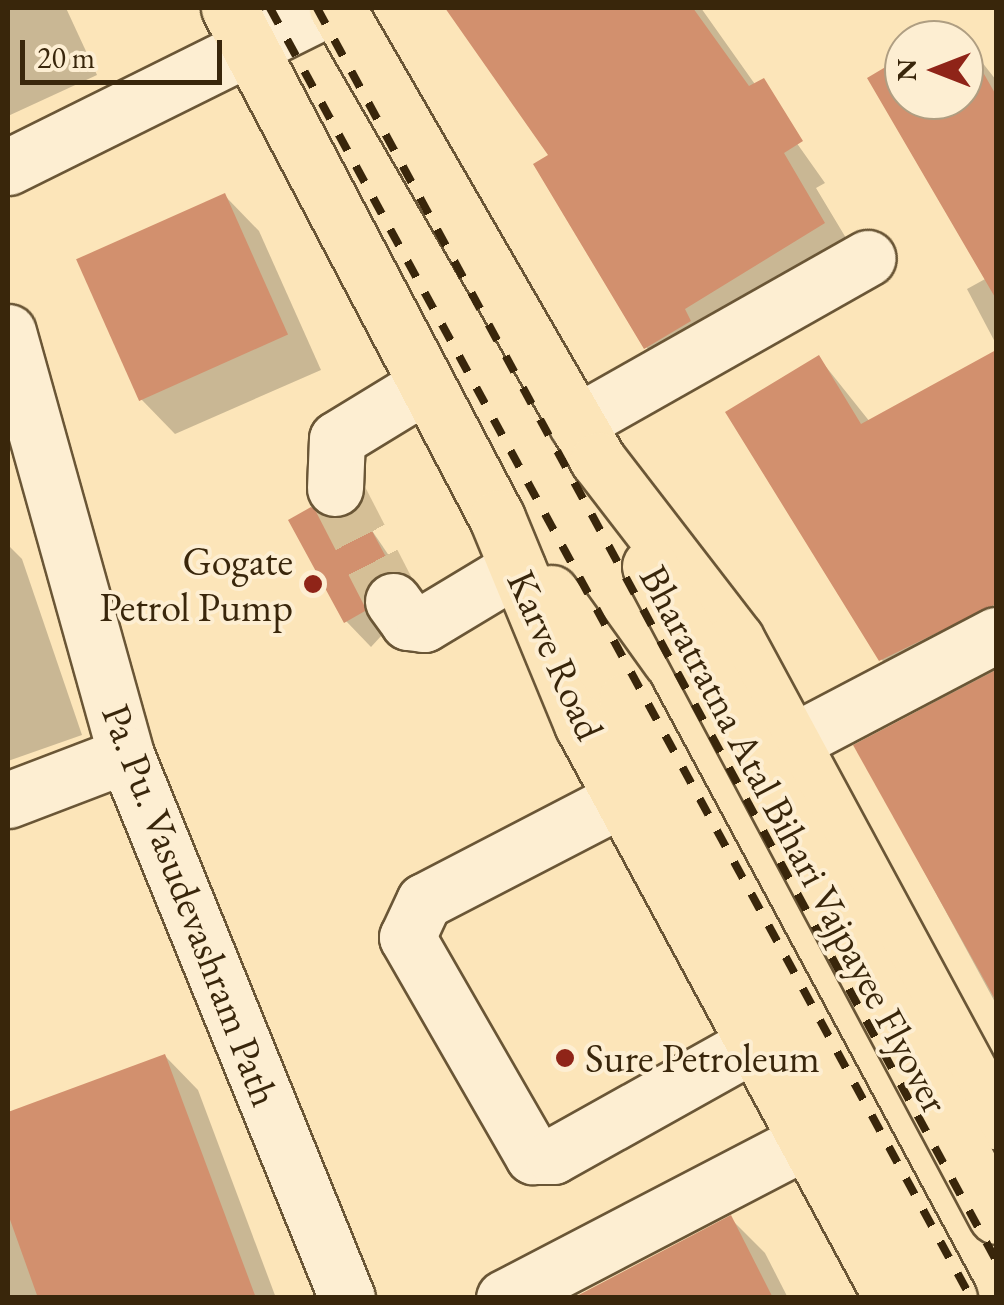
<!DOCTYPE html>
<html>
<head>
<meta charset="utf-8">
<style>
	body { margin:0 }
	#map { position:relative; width:1004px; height:1305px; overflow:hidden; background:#fce5b9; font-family:"EB Garamond",serif }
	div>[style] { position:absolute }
	.shadow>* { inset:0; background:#0003 }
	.building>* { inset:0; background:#d2906e; transform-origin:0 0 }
	.minor-tunnel>* { height:55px; margin-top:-27.5px; transform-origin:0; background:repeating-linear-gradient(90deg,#d5bf96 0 55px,transparent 0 83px) }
	.roads { filter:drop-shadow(2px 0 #6a5636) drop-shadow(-2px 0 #6a5636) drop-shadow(0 2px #6a5636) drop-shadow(0 -2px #6a5636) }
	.minor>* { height:55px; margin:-27.5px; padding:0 27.5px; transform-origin:27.5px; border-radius:27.5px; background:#fdeed2 }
	.major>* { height:55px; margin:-27.5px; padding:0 27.5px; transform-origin:27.5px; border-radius:27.5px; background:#fce5b9 }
	.rail>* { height:8px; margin-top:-4px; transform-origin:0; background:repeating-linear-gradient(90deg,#39260b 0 18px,transparent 0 36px) }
	.dots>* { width:28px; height:28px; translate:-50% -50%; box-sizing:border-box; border:5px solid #fdeed2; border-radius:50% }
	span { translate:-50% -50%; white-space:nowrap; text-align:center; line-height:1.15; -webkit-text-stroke:8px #fdeed2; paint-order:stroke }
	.poi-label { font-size:40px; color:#39260b }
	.right { translate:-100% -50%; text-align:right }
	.left { translate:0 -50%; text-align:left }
	.street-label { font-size:40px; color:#39260b }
	.frame { position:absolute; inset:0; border:10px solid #39260b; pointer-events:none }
	.north { position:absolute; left:884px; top:20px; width:100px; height:100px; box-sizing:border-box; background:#fdeed2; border:2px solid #af9e82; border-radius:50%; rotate:270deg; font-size:28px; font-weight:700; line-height:40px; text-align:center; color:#39260b }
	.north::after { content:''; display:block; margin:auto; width:35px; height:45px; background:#8f2418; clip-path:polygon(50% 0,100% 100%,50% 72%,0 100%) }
	.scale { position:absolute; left:20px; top:40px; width:202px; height:45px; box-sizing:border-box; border:5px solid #39260b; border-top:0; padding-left:12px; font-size:30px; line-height:35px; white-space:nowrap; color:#39260b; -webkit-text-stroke:8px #fdeed2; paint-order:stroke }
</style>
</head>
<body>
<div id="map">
	<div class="shadow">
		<i style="clip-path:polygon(8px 8px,66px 8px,97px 75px,8px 116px)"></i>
		<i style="clip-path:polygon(467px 8px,701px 8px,825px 183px,816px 188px,858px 258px,680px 382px,646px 347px,551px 155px,454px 16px)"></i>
		<i style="clip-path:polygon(956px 29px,996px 80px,996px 209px,968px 226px,871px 78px,904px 59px,904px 100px,964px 100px,964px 40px,936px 40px)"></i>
		<i style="clip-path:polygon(225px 196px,259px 231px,321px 370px,175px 434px,141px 399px)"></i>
		<i style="clip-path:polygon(996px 273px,996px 344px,967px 289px)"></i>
		<i style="clip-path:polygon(819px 358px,870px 422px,965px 418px,996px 470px,996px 649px,912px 691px,881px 659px)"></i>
		<i style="clip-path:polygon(358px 510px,417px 597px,371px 647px,346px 621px,335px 522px)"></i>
		<i style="clip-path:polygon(8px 545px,22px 559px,82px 735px,8px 761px)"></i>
		<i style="clip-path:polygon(996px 667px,996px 1004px,856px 746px)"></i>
		<i style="clip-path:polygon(165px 1056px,198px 1090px,276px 1298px,8px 1298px,8px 1115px)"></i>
		<i style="clip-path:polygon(730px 1218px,765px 1253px,788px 1298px,604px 1298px)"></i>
	</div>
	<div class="building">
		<i style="clip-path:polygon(445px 8px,693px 8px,749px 86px,764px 78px,803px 141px,784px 153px,825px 223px,685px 309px,691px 321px,644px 349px,533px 164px,548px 155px)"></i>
		<i style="clip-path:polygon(956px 25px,996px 95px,996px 299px,867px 78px,904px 56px,904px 100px,964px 100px,964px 40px,932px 40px)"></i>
		<i style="left:225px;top:193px;width:155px;height:163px;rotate:66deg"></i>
		<i style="clip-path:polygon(996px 350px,996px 604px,879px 661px,725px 412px,819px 355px,861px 424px)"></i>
		<i style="clip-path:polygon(311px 507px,335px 519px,359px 507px,393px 570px,374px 576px,365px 611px,344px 623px,288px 520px)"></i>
		<i style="clip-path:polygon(996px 670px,996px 1001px,853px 745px)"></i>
		<i style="clip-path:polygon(165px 1054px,256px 1298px,38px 1298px,8px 1214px,8px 1112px)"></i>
		<i style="clip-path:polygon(731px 1215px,773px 1298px,573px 1298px)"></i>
	</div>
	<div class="minor-tunnel">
		<i style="left:335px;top:488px;width:127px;rotate:62.8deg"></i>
	</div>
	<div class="roads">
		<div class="minor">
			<i style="left:8px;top:167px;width:357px;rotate:-26.4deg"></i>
			<i style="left:8px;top:332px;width:439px;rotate:74.4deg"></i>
			<i style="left:126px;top:755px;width:586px;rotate:67.85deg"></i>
			<i style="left:576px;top:423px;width:335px;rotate:-29.5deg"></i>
			<i style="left:335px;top:488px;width:49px;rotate:-87.7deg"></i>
			<i style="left:337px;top:439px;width:105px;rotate:-31.4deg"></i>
			<i style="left:393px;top:601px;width:26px;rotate:54deg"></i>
			<i style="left:408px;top:622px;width:16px;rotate:7deg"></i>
			<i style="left:424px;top:624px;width:109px;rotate:-31.1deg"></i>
			<i style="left:792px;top:742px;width:230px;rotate:-27.7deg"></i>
			<i style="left:623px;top:798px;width:224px;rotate:152.6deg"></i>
			<i style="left:424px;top:901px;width:40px;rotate:115deg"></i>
			<i style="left:407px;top:937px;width:253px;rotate:60.1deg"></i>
			<i style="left:533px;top:1156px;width:20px"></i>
			<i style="left:553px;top:1156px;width:231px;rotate:-29.2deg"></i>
			<i style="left:8px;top:800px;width:126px;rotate:-20.9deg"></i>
			<i style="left:504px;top:1298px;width:342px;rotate:-27.5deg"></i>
		</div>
		<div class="major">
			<i style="left:229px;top:8px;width:576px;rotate:62.28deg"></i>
			<i style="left:497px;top:518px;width:223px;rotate:67.6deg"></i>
			<i style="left:582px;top:724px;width:652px;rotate:61.63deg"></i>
			<i style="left:337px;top:8px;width:522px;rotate:60deg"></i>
			<i style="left:598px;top:460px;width:226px;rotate:52.4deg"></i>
			<i style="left:736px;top:639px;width:548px;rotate:61.66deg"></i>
			<i style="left:650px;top:566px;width:736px;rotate:61.97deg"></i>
			<i style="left:551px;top:593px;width:130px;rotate:54.4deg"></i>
			<i style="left:627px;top:699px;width:680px;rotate:61.74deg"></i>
		</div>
	</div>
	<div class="rail">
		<i style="left:270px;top:8px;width:1468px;rotate:61.48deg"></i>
		<i style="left:317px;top:8px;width:1424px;rotate:61.53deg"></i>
	</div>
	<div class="dots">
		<i style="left:313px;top:584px;background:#8f2418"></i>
		<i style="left:565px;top:1058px;background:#8f2418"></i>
	</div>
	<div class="poi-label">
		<span class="right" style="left:293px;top:584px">Gogate<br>Petrol Pump</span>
		<span class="left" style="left:585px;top:1058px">Sure Petroleum</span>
	</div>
	<div class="street-label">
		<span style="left:556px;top:655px;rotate:66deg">Karve Road</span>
		<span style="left:795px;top:839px;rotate:62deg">Bharatratna Atal Bihari Vajpayee Flyover</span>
		<span style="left:191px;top:905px;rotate:69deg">Pa. Pu. Vasudevashram Path</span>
	</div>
	<div class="frame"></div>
	<div class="north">N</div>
	<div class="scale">20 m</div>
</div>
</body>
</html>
